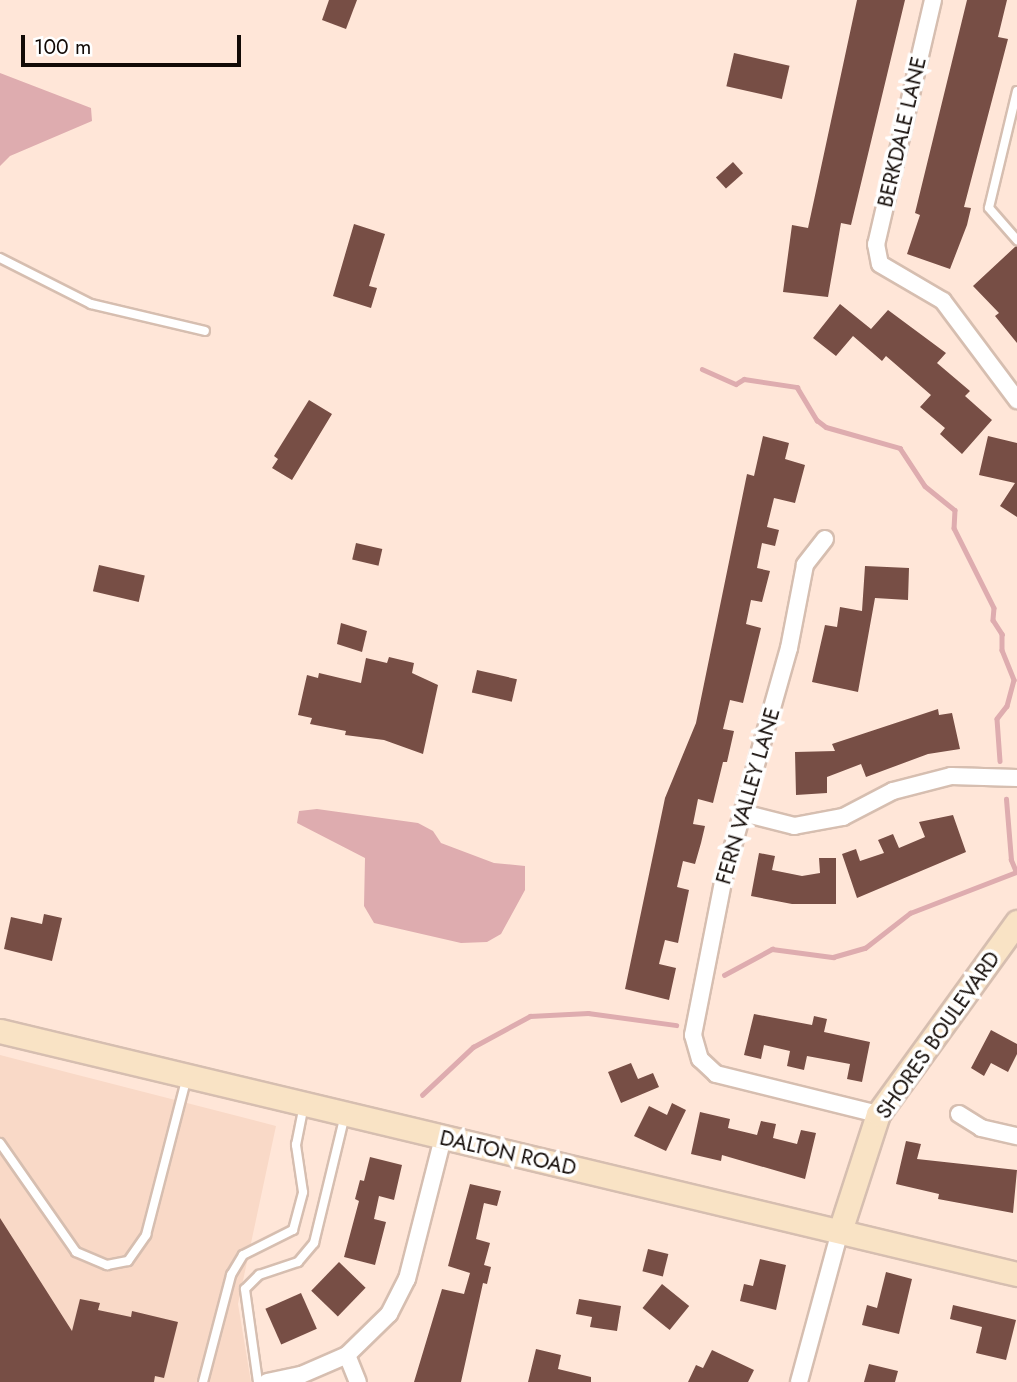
<!DOCTYPE html>
<html>
<head>
<meta charset="utf-8">
<style>
	body { margin:0 }
	#map { position:relative; width:1017px; height:1382px; overflow:hidden; background:#ffe6d8; font-family:Jost,sans-serif }
	div>[style] { position:absolute }
	.built>* { inset:0; background:#f9d9c7 }
	.water>* { inset:0; background:#deacaf }
	.stream>* { height:4.5px; margin:-2.25px; padding:0 2.25px; transform-origin:2.25px; border-radius:2.25px; background:#deacaf }
	.building>* { inset:0; background:#774e45; transform-origin:0 0 }
	.roads { filter:drop-shadow(2px 0 #d6beb0) drop-shadow(-2px 0 #d6beb0) drop-shadow(0 2px #d6beb0) drop-shadow(0 -2px #d6beb0) }
	.lane>* { height:8px; margin:-4px; padding:0 4px; transform-origin:4px; border-radius:4px; background:#fff }
	.street>* { height:16px; margin:-8px; padding:0 8px; transform-origin:8px; border-radius:8px; background:#fff }
	.secondary>* { height:23px; margin:-11.5px; padding:0 11.5px; transform-origin:11.5px; border-radius:11.5px; background:#f9e3c5 }
	span { translate:-50% -50%; white-space:nowrap; text-align:center; line-height:1.15; -webkit-text-stroke:7px #fff; paint-order:stroke }
	.street-label { font-size:21px; color:#120a06 }
	.scale { position:absolute; left:21px; top:35px; width:220px; height:32px; box-sizing:border-box; border:4px solid #120a06; border-top:0; padding-left:9px; font-size:21px; line-height:24px; white-space:nowrap; color:#120a06; -webkit-text-stroke:5px #fff; paint-order:stroke }
</style>
</head>
<body>
<div id="map">
	<div class="built">
		<i style="clip-path:polygon(0 1055px,276px 1126px,238px 1304px,251px 1382px,0 1382px)"></i>
	</div>
	<div class="water">
		<i style="clip-path:polygon(0 73px,91px 108px,92px 121px,10px 156px,0 166px)"></i>
		<i style="clip-path:polygon(317px 809px,418px 823px,433px 831px,441px 843px,494px 863px,525px 866px,525px 890px,501px 934px,487px 942px,461px 943px,374px 923px,364px 906px,365px 858px,297px 823px,299px 811px)"></i>
	</div>
	<div class="stream">
		<i style="left:702px;top:369px;width:37px;rotate:24deg"></i>
		<i style="left:736px;top:384px;width:9px;rotate:-32deg"></i>
		<i style="left:744px;top:379px;width:54px;rotate:8.6deg"></i>
		<i style="left:797px;top:387px;width:39px;rotate:59deg"></i>
		<i style="left:817px;top:420px;width:11px;rotate:38deg"></i>
		<i style="left:826px;top:427px;width:77px;rotate:15.8deg"></i>
		<i style="left:900px;top:448px;width:45px;rotate:56.7deg"></i>
		<i style="left:925px;top:486px;width:38px;rotate:39deg"></i>
		<i style="left:955px;top:510px;width:18px;rotate:93deg"></i>
		<i style="left:954px;top:528px;width:89px;rotate:63.4deg"></i>
		<i style="left:994px;top:608px;width:12px;rotate:95deg"></i>
		<i style="left:993px;top:620px;width:17px;rotate:57deg"></i>
		<i style="left:1002px;top:634px;width:16px;rotate:90deg"></i>
		<i style="left:1002px;top:650px;width:32px;rotate:68deg"></i>
		<i style="left:1014px;top:680px;width:27px;rotate:105deg"></i>
		<i style="left:1007px;top:706px;width:16px;rotate:128deg"></i>
		<i style="left:997px;top:719px;width:42px;rotate:85.9deg"></i>
		<i style="left:724px;top:975px;width:55px;rotate:-28.4deg"></i>
		<i style="left:772px;top:949px;width:62px;rotate:7.5deg"></i>
		<i style="left:833px;top:957px;width:33px;rotate:-16deg"></i>
		<i style="left:865px;top:948px;width:57px;rotate:-37.9deg"></i>
		<i style="left:910px;top:913px;width:114px;rotate:-21.1deg"></i>
		<i style="left:1016px;top:872px;width:13px;rotate:-113deg"></i>
		<i style="left:1011px;top:860px;width:61px;rotate:-94.7deg"></i>
		<i style="left:422px;top:1095px;width:70px;rotate:-43.3deg"></i>
		<i style="left:473px;top:1047px;width:65px;rotate:-28.5deg"></i>
		<i style="left:530px;top:1016px;width:58px;rotate:-3deg"></i>
		<i style="left:588px;top:1013px;width:89px;rotate:7.8deg"></i>
	</div>
	<div class="building">
		<i style="clip-path:polygon(329px 0,357px 0,346px 29px,322px 20px)"></i>
		<i style="clip-path:polygon(857px 0,905px 0,851px 225px,841px 223px,828px 297px,783px 292px,792px 225px,808px 228px)"></i>
		<i style="clip-path:polygon(967px 0,1007px 0,998px 37px,1008px 39px,964px 207px,971px 208px,967px 225px,950px 269px,907px 254px,920px 215px,915px 213px)"></i>
		<i style="left:734px;top:53px;width:57px;height:34px;rotate:13deg"></i>
		<i style="left:733px;top:162px;width:15px;height:23px;rotate:48deg"></i>
		<i style="clip-path:polygon(354px 224px,385px 234px,369px 286px,377px 288px,371px 308px,333px 296px)"></i>
		<i style="clip-path:polygon(1016px 246px,1017px 246px,1017px 343px,995px 316px,999px 313px,973px 286px)"></i>
		<i style="clip-path:polygon(840px 304px,871px 329px,888px 310px,946px 353px,937px 363px,970px 391px,965px 396px,992px 420px,962px 454px,940px 434px,945px 428px,920px 407px,931px 395px,886px 356px,882px 361px,853px 336px,836px 356px,813px 338px)"></i>
		<i style="clip-path:polygon(309px 400px,332px 414px,292px 480px,272px 468px,278px 459px,274px 456px)"></i>
		<i style="clip-path:polygon(763px 436px,789px 443px,785px 459px,805px 465px,795px 503px,774px 498px,767px 527px,779px 530px,775px 546px,762px 543px,757px 568px,770px 571px,762px 602px,751px 600px,746px 624px,761px 628px,743px 703px,730px 700px,723px 729px,734px 731px,727px 762px,723px 762px,713px 803px,698px 799px,693px 824px,705px 826px,701px 843px,695px 864px,683px 861px,677px 887px,689px 890px,678px 943px,665px 940px,659px 964px,676px 968px,669px 1000px,625px 989px,665px 798px,696px 723px,747px 474px,754px 476px)"></i>
		<i style="clip-path:polygon(988px 436px,1017px 443px,1017px 517px,1000px 506px,1015px 483px,979px 475px)"></i>
		<i style="left:356px;top:543px;width:27px;height:17px;rotate:13deg"></i>
		<i style="left:99px;top:565px;width:47px;height:27px;rotate:13deg"></i>
		<i style="clip-path:polygon(865px 566px,909px 568px,908px 600px,875px 598px,858px 692px,812px 682px,825px 625px,837px 627px,840px 607px,862px 611px)"></i>
		<i style="clip-path:polygon(341px 623px,367px 631px,362px 652px,337px 644px)"></i>
		<i style="clip-path:polygon(389px 657px,414px 663px,412px 673px,438px 685px,423px 754px,384px 740px,345px 735px,346px 731px,310px 724px,312px 718px,298px 715px,307px 675px,318px 678px,319px 673px,361px 683px,366px 658px,387px 663px)"></i>
		<i style="left:477px;top:670px;width:41px;height:23px;rotate:13deg"></i>
		<i style="clip-path:polygon(938px 709px,939px 715px,952px 713px,960px 749px,928px 754px,866px 777px,861px 764px,827px 777px,827px 793px,796px 795px,795px 752px,835px 751px,832px 744px)"></i>
		<i style="clip-path:polygon(953px 815px,966px 852px,857px 898px,842px 854px,856px 849px,860px 861px,884px 853px,878px 840px,893px 834px,899px 848px,925px 837px,919px 822px)"></i>
		<i style="clip-path:polygon(759px 853px,775px 856px,772px 870px,802px 876px,820px 873px,819px 858px,836px 858px,836px 904px,792px 904px,751px 896px)"></i>
		<i style="clip-path:polygon(44px 914px,62px 918px,52px 961px,4px 949px,11px 917px,42px 924px)"></i>
		<i style="clip-path:polygon(754px 1014px,812px 1025px,814px 1016px,827px 1019px,824px 1032px,870px 1042px,862px 1082px,847px 1079px,850px 1064px,807px 1056px,804px 1070px,787px 1066px,790px 1051px,764px 1045px,761px 1059px,744px 1055px)"></i>
		<i style="clip-path:polygon(991px 1030px,1017px 1044px,1017px 1054px,1008px 1072px,991px 1063px,984px 1076px,971px 1068px)"></i>
		<i style="clip-path:polygon(631px 1063px,638px 1079px,653px 1073px,659px 1087px,621px 1103px,608px 1072px)"></i>
		<i style="clip-path:polygon(672px 1103px,686px 1110px,666px 1151px,634px 1136px,649px 1106px,667px 1115px)"></i>
		<i style="clip-path:polygon(700px 1112px,730px 1119px,728px 1128px,757px 1135px,761px 1121px,776px 1124px,773px 1138px,797px 1144px,801px 1130px,816px 1133px,805px 1179px,722px 1155px,721px 1161px,691px 1154px)"></i>
		<i style="clip-path:polygon(906px 1141px,921px 1144px,917px 1159px,1017px 1170px,1013px 1213px,938px 1199px,939px 1194px,896px 1184px)"></i>
		<i style="clip-path:polygon(370px 1157px,402px 1165px,394px 1200px,379px 1196px,374px 1219px,386px 1222px,375px 1265px,344px 1257px,359px 1201px,355px 1199px,360px 1180px,364px 1181px)"></i>
		<i style="clip-path:polygon(470px 1184px,501px 1191px,497px 1206px,484px 1203px,476px 1239px,490px 1243px,484px 1265px,491px 1267px,487px 1284px,483px 1283px,461px 1382px,414px 1382px,442px 1289px,464px 1294px,470px 1273px,448px 1266px)"></i>
		<i style="clip-path:polygon(0 1218px,72px 1331px,80px 1299px,100px 1303px,98px 1310px,131px 1317px,132px 1311px,178px 1322px,164px 1378px,155px 1376px,154px 1382px,0 1382px)"></i>
		<i style="left:648px;top:1249px;width:21px;height:23px;rotate:14deg"></i>
		<i style="clip-path:polygon(760px 1259px,786px 1265px,776px 1310px,740px 1301px,744px 1284px,753px 1286px)"></i>
		<i style="left:339px;top:1262px;width:37px;height:40px;rotate:44deg"></i>
		<i style="clip-path:polygon(886px 1272px,912px 1279px,899px 1334px,862px 1325px,867px 1305px,877px 1308px)"></i>
		<i style="left:662px;top:1284px;width:35px;height:31px;rotate:39deg"></i>
		<i style="left:301px;top:1293px;width:39px;height:39px;rotate:66deg"></i>
		<i style="clip-path:polygon(579px 1299px,621px 1306px,617px 1331px,590px 1327px,592px 1317px,576px 1314px)"></i>
		<i style="clip-path:polygon(953px 1305px,1016px 1320px,1006px 1360px,976px 1353px,982px 1327px,950px 1319px)"></i>
		<i style="clip-path:polygon(536px 1349px,561px 1355px,558px 1369px,591px 1377px,591px 1382px,528px 1382px)"></i>
		<i style="clip-path:polygon(712px 1350px,754px 1370px,748px 1382px,688px 1382px,696px 1365px,703px 1368px)"></i>
		<i style="clip-path:polygon(869px 1364px,898px 1371px,895px 1382px,864px 1382px)"></i>
	</div>
	<div class="roads">
		<div class="lane">
			<i style="left:1017px;top:91px;width:120px;rotate:103.5deg"></i>
			<i style="left:989px;top:208px;width:43px;rotate:48.8deg"></i>
			<i style="left:0;top:258px;width:102px;rotate:26.8deg"></i>
			<i style="left:91px;top:304px;width:117px;rotate:13.3deg"></i>
			<i style="left:0;top:1143px;width:133px;rotate:55.1deg"></i>
			<i style="left:76px;top:1252px;width:34px;rotate:23deg"></i>
			<i style="left:107px;top:1265px;width:21px;rotate:-11deg"></i>
			<i style="left:128px;top:1261px;width:32px;rotate:-55deg"></i>
			<i style="left:146px;top:1235px;width:163px;rotate:-75.5deg"></i>
			<i style="left:203px;top:1382px;width:111px;rotate:-75.3deg"></i>
			<i style="left:231px;top:1275px;width:23px;rotate:-59deg"></i>
			<i style="left:243px;top:1255px;width:56px;rotate:-26.6deg"></i>
			<i style="left:293px;top:1230px;width:39px;rotate:-75deg"></i>
			<i style="left:303px;top:1192px;width:48px;rotate:-98.5deg"></i>
			<i style="left:296px;top:1145px;width:41px;rotate:-78.7deg"></i>
			<i style="left:258px;top:1382px;width:94px;rotate:-98deg"></i>
			<i style="left:245px;top:1289px;width:20px;rotate:-45deg"></i>
			<i style="left:259px;top:1275px;width:41px;rotate:-18.4deg"></i>
			<i style="left:298px;top:1262px;width:25px;rotate:-50deg"></i>
			<i style="left:314px;top:1243px;width:132px;rotate:-76.4deg"></i>
		</div>
		<div class="street">
			<i style="left:933px;top:0;width:251px;rotate:103.1deg"></i>
			<i style="left:876px;top:244px;width:20px;rotate:79deg"></i>
			<i style="left:880px;top:264px;width:73px;rotate:30.4deg"></i>
			<i style="left:943px;top:301px;width:124px;rotate:53.2deg"></i>
			<i style="left:825px;top:539px;width:33px;rotate:128deg"></i>
			<i style="left:805px;top:565px;width:85px;rotate:100.9deg"></i>
			<i style="left:789px;top:648px;width:238px;rotate:105.8deg"></i>
			<i style="left:724px;top:877px;width:161px;rotate:101.1deg"></i>
			<i style="left:693px;top:1035px;width:25px;rotate:74deg"></i>
			<i style="left:700px;top:1059px;width:22px;rotate:43deg"></i>
			<i style="left:716px;top:1074px;width:167px;rotate:13.9deg"></i>
			<i style="left:743px;top:813px;width:53px;rotate:14.3deg"></i>
			<i style="left:794px;top:826px;width:50px;rotate:-10.4deg"></i>
			<i style="left:843px;top:817px;width:56px;rotate:-27.5deg"></i>
			<i style="left:893px;top:791px;width:60px;rotate:-14.5deg"></i>
			<i style="left:951px;top:776px;width:66px;rotate:1.7deg"></i>
			<i style="left:959px;top:1114px;width:26px;rotate:32deg"></i>
			<i style="left:981px;top:1128px;width:37px;rotate:13deg"></i>
			<i style="left:347px;top:1355px;width:29px;rotate:68deg"></i>
			<i style="left:267px;top:1382px;width:35px;rotate:-12deg"></i>
			<i style="left:301px;top:1375px;width:50px;rotate:-23.5deg"></i>
			<i style="left:347px;top:1355px;width:59px;rotate:-44.3deg"></i>
			<i style="left:389px;top:1314px;width:39px;rotate:-63deg"></i>
			<i style="left:407px;top:1279px;width:146px;rotate:-75.7deg"></i>
			<i style="left:799px;top:1382px;width:156px;rotate:-74.8deg"></i>
		</div>
		<div class="secondary">
			<i style="left:0;top:1031px;width:1046px;rotate:13.44deg"></i>
			<i style="left:840px;top:1231px;width:123px;rotate:-72deg"></i>
			<i style="left:878px;top:1114px;width:237px;rotate:-54.1deg"></i>
		</div>
	</div>
	<div class="street-label">
		<span style="left:902px;top:132px;rotate:-77deg">BERKDALE LANE</span>
		<span style="left:748px;top:796px;rotate:-74deg">FERN VALLEY LANE</span>
		<span style="left:938px;top:1035px;rotate:-55deg">SHORES BOULEVARD</span>
		<span style="left:508px;top:1153px;rotate:13deg">DALTON ROAD</span>
	</div>
	<div class="scale">100 m</div>
</div>
</body>
</html>
